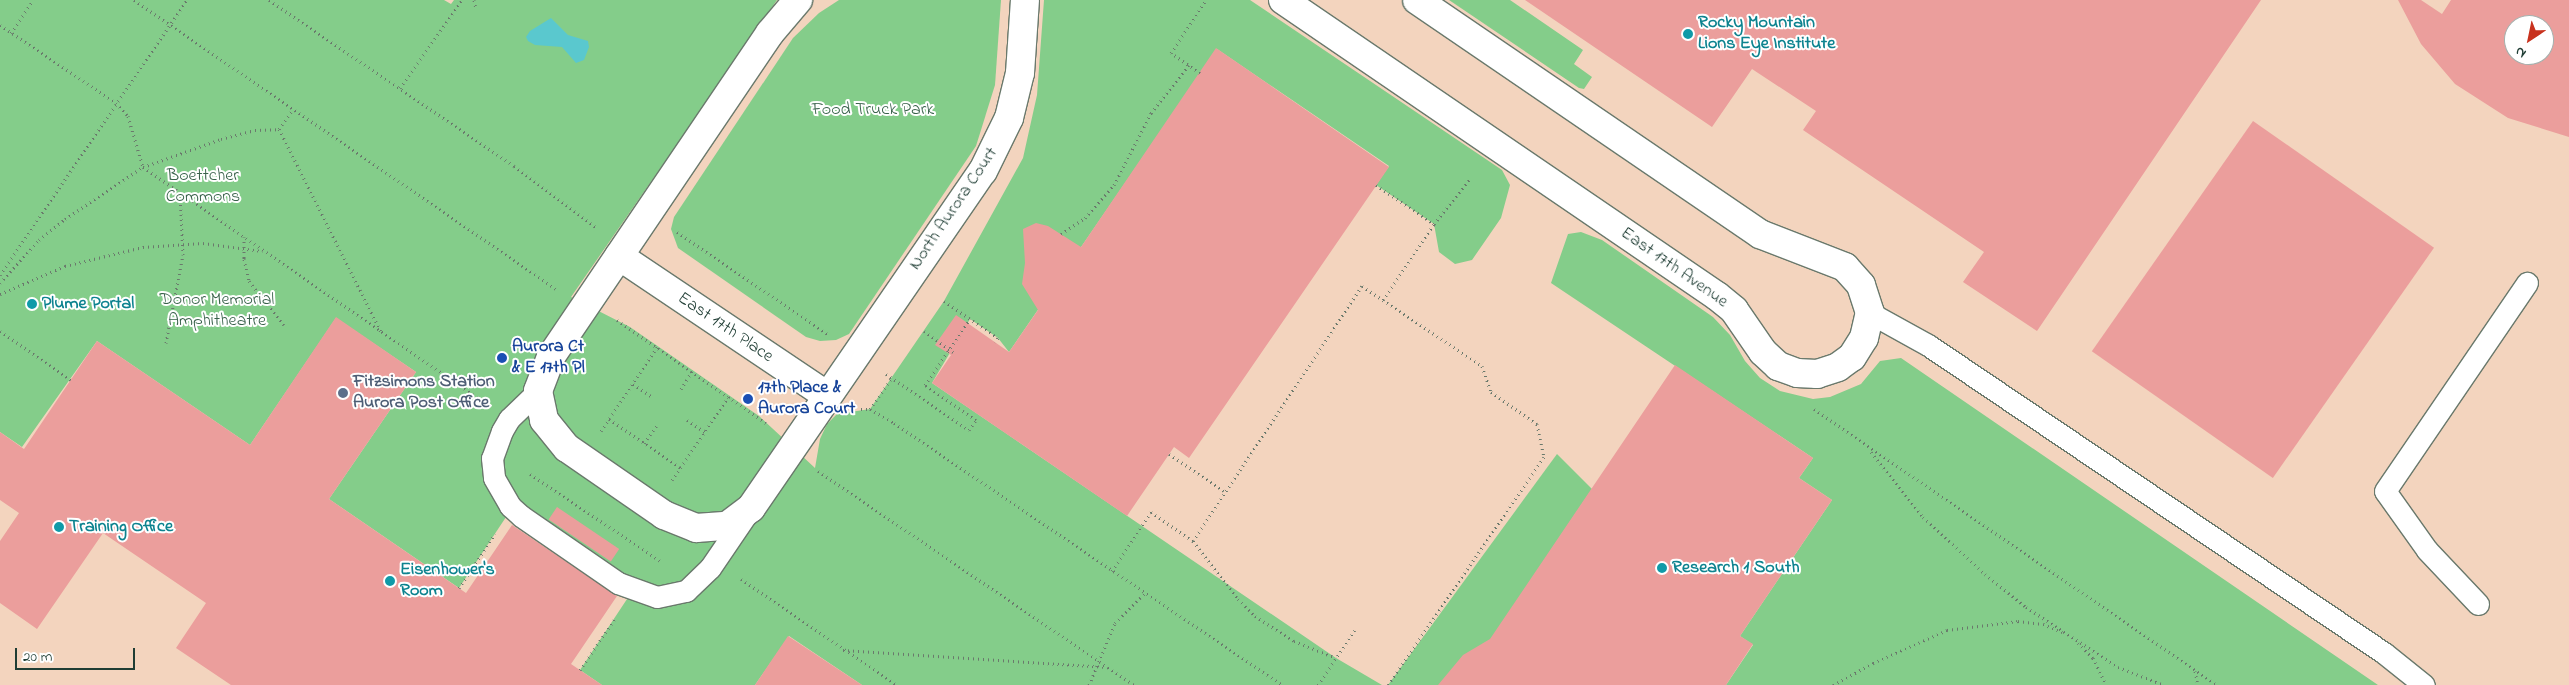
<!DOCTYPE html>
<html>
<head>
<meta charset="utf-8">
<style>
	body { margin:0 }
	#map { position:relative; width:2569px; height:685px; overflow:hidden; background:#f6e8d3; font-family:"Indie Flower",sans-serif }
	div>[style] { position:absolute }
	.built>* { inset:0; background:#f3d4be }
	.green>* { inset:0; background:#84cd8a }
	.water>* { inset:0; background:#5ac8ce }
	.building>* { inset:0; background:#eb9e9c; transform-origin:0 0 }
	.path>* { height:3px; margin-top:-1.5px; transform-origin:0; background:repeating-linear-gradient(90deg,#6a796c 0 1px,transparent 0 5px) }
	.roads { filter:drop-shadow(1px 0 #6a796c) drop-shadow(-1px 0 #6a796c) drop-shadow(0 1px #6a796c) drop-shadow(0 -1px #6a796c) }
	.lane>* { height:21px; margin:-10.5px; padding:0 10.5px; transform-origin:10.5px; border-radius:10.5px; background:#fff }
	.street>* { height:28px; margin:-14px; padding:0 14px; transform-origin:14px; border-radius:14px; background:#fff }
	.dots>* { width:14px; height:14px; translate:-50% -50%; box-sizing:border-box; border:2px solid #fff; border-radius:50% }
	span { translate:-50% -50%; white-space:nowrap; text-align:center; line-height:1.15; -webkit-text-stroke:4px #fff; paint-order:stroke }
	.culture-label { font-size:18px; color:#0d838f; font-weight:700 }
	.left { translate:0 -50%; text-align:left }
	.park-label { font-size:18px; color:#38614a }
	.street-label { font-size:18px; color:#1f3d34 }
	.transit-label { font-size:18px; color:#164399; font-weight:700 }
	.service-label { font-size:18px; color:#4e5e75; font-weight:700 }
	.north { position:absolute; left:2504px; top:15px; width:50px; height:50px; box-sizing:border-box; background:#fff; border:1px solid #a5b1ae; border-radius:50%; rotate:214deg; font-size:14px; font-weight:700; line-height:20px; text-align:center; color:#1f3d34 }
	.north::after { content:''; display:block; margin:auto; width:18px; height:22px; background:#c8321e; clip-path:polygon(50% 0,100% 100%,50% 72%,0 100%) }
	.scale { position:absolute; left:15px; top:648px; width:120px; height:22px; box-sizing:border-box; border:2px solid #1f3d34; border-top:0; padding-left:6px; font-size:15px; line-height:18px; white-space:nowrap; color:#1f3d34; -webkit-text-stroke:4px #fff; paint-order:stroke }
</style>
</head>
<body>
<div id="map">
	<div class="built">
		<i style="clip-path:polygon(evenodd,0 0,2569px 0,2569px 685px,0 685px,0 0,2514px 25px,2544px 25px,2544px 55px,2514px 55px,2514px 25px)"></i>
	</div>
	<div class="green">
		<i style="clip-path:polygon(0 0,444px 0,451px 4px,454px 0,777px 0,571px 297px,630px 327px,759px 416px,815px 468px,820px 439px,827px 424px,837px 414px,870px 409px,944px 301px,1023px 158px,1037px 95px,1044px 0,1250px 0,1502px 170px,1510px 185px,1501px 218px,1472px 260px,1455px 264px,1439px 252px,1434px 224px,1376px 185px,1389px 166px,1217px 49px,1009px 352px,998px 338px,970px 319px,932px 383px,1336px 658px,1382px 685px,862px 685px,789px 636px,755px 685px,602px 685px,580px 670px,633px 590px,512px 508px,459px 588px,329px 499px,416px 372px,336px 318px,250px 445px,97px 341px,22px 447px,0 432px)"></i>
		<i style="clip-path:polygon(839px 0,1001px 0,995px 85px,976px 146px,849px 334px,836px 340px,820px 341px,806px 337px,678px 248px,671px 229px,674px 217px,793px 38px,819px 13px)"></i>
		<i style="clip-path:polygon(1449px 0,1510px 0,1583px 50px,1574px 64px,1592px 77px,1584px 89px,1579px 88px)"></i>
		<i style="clip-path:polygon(1581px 232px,1602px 240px,1713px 317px,1730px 335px,1745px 361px,1760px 378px,1780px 391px,1813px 399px,1830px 397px,1861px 384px,1880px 361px,1901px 358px,2378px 685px,1726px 685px,1753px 645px,1740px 636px,1832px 500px,1799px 478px,1813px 458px,1551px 283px,1568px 234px)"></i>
		<i style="clip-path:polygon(1557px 454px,1592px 489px,1460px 685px,1388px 685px)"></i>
	</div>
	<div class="water">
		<i style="clip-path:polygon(551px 18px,568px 35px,588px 41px,589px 47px,584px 60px,576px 63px,562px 47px,535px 45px,528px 41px,526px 37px,530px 31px)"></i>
	</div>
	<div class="building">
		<i style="clip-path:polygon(1525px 0,2261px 0,2037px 331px,1963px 282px,1984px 252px,1803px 130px,1816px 111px,1752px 69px,1712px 127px)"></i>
		<i style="clip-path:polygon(evenodd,2398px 0,2421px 0,2442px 14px,2451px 0,2569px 0,2569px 137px,2508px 118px,2455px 84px,2421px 44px,2398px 0,2514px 25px,2544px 25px,2544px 55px,2514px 55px,2514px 25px)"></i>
		<i style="clip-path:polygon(1216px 48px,1389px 167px,1189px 458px,1174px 447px,1127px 516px,932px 383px,951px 355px,935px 345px,956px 315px,1009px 352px,1038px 310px,1022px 284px,1025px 263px,1023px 229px,1036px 223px,1048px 226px,1081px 247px)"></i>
		<i style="left:2253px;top:121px;width:221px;height:281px;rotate:35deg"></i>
		<i style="clip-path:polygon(336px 317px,416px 372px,329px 499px,466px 593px,512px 525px,617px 596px,571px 664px,602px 685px,231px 685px,176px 648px,206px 603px,103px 533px,37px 629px,0 603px,0 541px,19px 513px,0 500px,0 432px,24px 449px,97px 341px,250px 445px)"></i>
		<i style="clip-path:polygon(1675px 365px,1813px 458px,1799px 478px,1832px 500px,1740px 636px,1753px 644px,1726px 685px,1438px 685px,1463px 655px,1490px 639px)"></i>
		<i style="left:557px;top:507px;width:75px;height:15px;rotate:34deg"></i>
		<i style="clip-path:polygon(788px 636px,862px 685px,755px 685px)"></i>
	</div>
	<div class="path">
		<i style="left:134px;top:0;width:511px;rotate:34.4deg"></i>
		<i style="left:269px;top:0;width:296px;rotate:34.1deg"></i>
		<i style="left:514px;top:166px;width:104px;rotate:36.8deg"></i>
		<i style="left:474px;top:0;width:9px;rotate:77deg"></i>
		<i style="left:0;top:25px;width:140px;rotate:33.9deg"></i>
		<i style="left:116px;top:103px;width:18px;rotate:47deg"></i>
		<i style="left:128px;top:116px;width:53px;rotate:73.6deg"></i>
		<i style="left:143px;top:167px;width:414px;rotate:34.6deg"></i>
		<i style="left:11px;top:33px;width:40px;rotate:-56deg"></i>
		<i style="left:1200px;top:73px;width:35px;rotate:-145deg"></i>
		<i style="left:1171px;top:53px;width:64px;rotate:-56.6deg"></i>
		<i style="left:400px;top:88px;width:108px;rotate:-54.8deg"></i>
		<i style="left:279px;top:129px;width:227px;rotate:63.3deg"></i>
		<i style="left:279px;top:129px;width:24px;rotate:-55deg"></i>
		<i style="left:1376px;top:185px;width:70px;rotate:33.9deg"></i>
		<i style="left:677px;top:232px;width:184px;rotate:34.1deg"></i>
		<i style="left:1061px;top:234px;width:29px;rotate:-34deg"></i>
		<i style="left:1085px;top:218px;width:44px;rotate:-48.7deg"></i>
		<i style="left:1114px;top:185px;width:81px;rotate:-62.8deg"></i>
		<i style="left:1151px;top:113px;width:61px;rotate:-51.6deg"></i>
		<i style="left:244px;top:237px;width:22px;rotate:90deg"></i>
		<i style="left:244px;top:259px;width:23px;rotate:77deg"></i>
		<i style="left:249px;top:281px;width:56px;rotate:51.5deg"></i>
		<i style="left:0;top:275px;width:333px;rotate:-55.8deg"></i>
		<i style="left:0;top:283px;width:58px;rotate:-47.8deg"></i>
		<i style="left:39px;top:240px;width:33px;rotate:-39deg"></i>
		<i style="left:65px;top:219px;width:94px;rotate:-33.7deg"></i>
		<i style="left:143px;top:167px;width:83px;rotate:-19.7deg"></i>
		<i style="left:221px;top:139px;width:35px;rotate:-15deg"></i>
		<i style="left:255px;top:130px;width:24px;rotate:-2deg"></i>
		<i style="left:0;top:294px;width:71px;rotate:-23.3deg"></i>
		<i style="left:65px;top:266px;width:80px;rotate:-13.7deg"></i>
		<i style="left:143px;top:247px;width:60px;rotate:-3.8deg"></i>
		<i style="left:203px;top:243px;width:60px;rotate:7.7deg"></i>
		<i style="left:1383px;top:300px;width:92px;rotate:-56.1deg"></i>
		<i style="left:1434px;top:224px;width:58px;rotate:-51.3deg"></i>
		<i style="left:944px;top:301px;width:65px;rotate:34.4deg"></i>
		<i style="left:998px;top:338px;width:5px;rotate:127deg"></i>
		<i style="left:617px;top:320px;width:181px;rotate:34.7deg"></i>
		<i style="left:0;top:331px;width:86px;rotate:34.6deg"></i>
		<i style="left:924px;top:331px;width:36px;rotate:36deg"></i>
		<i style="left:166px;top:343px;width:90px;rotate:-79.1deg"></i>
		<i style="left:183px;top:255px;width:61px;rotate:-92.8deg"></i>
		<i style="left:886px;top:374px;width:100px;rotate:34deg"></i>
		<i style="left:969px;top:430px;width:12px;rotate:-55deg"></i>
		<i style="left:976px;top:420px;width:62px;rotate:-145.5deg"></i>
		<i style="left:925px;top:385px;width:80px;rotate:-55.7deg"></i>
		<i style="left:633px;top:384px;width:22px;rotate:34deg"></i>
		<i style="left:681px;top:389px;width:22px;rotate:-58deg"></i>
		<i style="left:861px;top:409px;width:9px"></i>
		<i style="left:870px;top:409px;width:28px;rotate:30deg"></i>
		<i style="left:894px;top:423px;width:469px;rotate:34deg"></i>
		<i style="left:870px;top:409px;width:38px;rotate:-55deg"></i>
		<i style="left:1814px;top:409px;width:488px;rotate:34.4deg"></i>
		<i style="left:609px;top:419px;width:87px;rotate:34.2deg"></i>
		<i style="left:687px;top:420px;width:22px;rotate:34deg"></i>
		<i style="left:601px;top:431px;width:102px;rotate:-56.2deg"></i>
		<i style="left:644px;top:443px;width:22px;rotate:-54deg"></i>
		<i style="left:1871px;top:452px;width:83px;rotate:51.3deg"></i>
		<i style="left:1923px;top:517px;width:84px;rotate:42.6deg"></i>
		<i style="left:1985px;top:574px;width:53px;rotate:38.8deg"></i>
		<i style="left:2026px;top:607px;width:110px;rotate:33.1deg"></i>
		<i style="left:2118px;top:667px;width:49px;rotate:21.4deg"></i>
		<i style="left:1169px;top:454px;width:66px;rotate:33.9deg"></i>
		<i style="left:818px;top:471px;width:382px;rotate:34.1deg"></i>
		<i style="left:530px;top:474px;width:159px;rotate:33.7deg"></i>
		<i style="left:672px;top:480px;width:102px;rotate:-55.8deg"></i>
		<i style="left:1193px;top:541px;width:306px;rotate:-56.5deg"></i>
		<i style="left:1362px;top:286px;width:144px;rotate:33.7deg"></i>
		<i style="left:1482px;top:366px;width:28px;rotate:71deg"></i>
		<i style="left:1491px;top:392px;width:56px;rotate:34.8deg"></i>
		<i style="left:1537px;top:424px;width:34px;rotate:78deg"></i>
		<i style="left:1544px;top:457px;width:276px;rotate:124.4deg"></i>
		<i style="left:1112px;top:571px;width:71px;rotate:-56.5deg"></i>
		<i style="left:1151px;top:512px;width:51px;rotate:34.6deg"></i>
		<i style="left:1193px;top:541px;width:73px;rotate:52.2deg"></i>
		<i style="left:1238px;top:599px;width:24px;rotate:45deg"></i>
		<i style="left:1255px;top:616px;width:46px;rotate:32.7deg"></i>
		<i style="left:1294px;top:641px;width:45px;rotate:22deg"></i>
		<i style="left:741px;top:579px;width:189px;rotate:34.2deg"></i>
		<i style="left:459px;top:588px;width:65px;rotate:-56.3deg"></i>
		<i style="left:2078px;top:643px;width:21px;rotate:45deg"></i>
		<i style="left:2093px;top:658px;width:30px;rotate:64deg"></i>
		<i style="left:843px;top:650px;width:265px;rotate:3.7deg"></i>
		<i style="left:580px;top:670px;width:64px;rotate:-55.8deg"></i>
		<i style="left:2195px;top:671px;width:14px;rotate:78deg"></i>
		<i style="left:1089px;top:685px;width:67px;rotate:-67.2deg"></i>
		<i style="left:1115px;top:623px;width:42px;rotate:-45deg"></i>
		<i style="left:1318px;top:685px;width:66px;rotate:-56.1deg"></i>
		<i style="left:1833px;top:685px;width:46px;rotate:-28.8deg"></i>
		<i style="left:1873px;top:663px;width:81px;rotate:-24deg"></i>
		<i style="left:1947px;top:630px;width:72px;rotate:-7.2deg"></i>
		<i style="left:2018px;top:621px;width:25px;rotate:7deg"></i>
		<i style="left:2043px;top:624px;width:21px;rotate:23deg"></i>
	</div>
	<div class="roads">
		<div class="lane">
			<i style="left:1870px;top:313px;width:66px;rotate:28.9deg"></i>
			<i style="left:1928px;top:345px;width:550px;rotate:34.04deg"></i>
			<i style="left:2384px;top:653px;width:51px;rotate:38.7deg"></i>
			<i style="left:538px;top:391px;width:40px;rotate:136deg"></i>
			<i style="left:509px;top:419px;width:14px;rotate:120deg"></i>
			<i style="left:502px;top:431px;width:29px;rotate:110deg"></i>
			<i style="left:492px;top:458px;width:20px;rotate:84deg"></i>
			<i style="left:494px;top:478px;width:32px;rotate:60deg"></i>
			<i style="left:510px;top:506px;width:15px;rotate:42deg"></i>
			<i style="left:521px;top:516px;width:118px;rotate:34.6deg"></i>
			<i style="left:618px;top:583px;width:41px;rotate:19.7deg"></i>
			<i style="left:657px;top:597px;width:30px;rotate:-12deg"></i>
			<i style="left:686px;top:591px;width:33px;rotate:-44deg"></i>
			<i style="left:710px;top:568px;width:64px;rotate:-55.8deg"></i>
			<i style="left:2478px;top:604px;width:74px;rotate:-133.4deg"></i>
			<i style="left:2427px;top:550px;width:72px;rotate:-125.4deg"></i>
			<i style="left:2385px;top:491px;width:252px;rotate:-55.7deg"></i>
		</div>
		<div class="street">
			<i style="left:798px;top:0;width:43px;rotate:130.3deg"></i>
			<i style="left:770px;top:33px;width:391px;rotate:124.1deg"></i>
			<i style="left:551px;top:357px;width:36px;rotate:111deg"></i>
			<i style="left:538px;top:391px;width:30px;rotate:78deg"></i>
			<i style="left:544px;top:420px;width:36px;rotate:51deg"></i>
			<i style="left:567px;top:448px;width:118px;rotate:34.6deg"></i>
			<i style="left:664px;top:515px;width:35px;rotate:22deg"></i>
			<i style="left:696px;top:528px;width:31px;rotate:-4deg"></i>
			<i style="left:727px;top:526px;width:30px;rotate:-37deg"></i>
			<i style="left:751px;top:508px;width:409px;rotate:-55.5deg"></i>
			<i style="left:983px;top:171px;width:59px;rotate:-63.9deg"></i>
			<i style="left:1009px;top:118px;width:46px;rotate:-76.3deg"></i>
			<i style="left:1020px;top:73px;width:73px;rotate:-86.1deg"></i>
			<i style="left:1283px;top:0;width:525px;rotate:34.3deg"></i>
			<i style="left:1717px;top:296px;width:22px;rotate:39deg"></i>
			<i style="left:1734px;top:310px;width:51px;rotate:55.4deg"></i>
			<i style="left:1763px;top:352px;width:21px;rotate:43deg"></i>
			<i style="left:1778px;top:366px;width:20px;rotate:20deg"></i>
			<i style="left:1797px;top:373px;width:20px;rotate:3deg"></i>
			<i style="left:1817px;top:374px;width:22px;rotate:-18deg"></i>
			<i style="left:1838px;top:367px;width:17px;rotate:-36deg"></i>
			<i style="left:1852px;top:357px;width:22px;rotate:-58deg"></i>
			<i style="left:1864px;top:338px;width:26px;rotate:-77deg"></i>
			<i style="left:1870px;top:313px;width:29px;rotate:-108deg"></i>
			<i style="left:1861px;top:285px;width:24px;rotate:-132deg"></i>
			<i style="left:1845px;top:267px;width:91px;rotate:-158.8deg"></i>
			<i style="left:1760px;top:234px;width:415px;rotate:-145.7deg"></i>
			<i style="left:619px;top:256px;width:251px;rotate:33.9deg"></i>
		</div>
	</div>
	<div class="dots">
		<i style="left:1688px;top:34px;background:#0f9aa8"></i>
		<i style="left:32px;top:304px;background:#0f9aa8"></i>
		<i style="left:502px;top:358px;background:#1a4fb4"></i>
		<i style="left:343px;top:393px;background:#5c6f8a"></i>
		<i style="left:748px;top:399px;background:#1a4fb4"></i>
		<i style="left:59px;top:527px;background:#0f9aa8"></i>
		<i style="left:1662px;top:568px;background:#0f9aa8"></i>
		<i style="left:390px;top:581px;background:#0f9aa8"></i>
	</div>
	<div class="culture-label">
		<span class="left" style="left:1698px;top:34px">Rocky Mountain<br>Lions Eye Institute</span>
		<span class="left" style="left:42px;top:304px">Plume Portal</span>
		<span class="left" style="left:69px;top:527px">Training Office</span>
		<span class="left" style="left:1672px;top:568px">Research 1 South</span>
		<span class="left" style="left:400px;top:581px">Eisenhower's<br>Room</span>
	</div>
	<div class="park-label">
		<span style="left:873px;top:110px">Food Truck Park</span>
		<span style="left:203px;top:187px">Boettcher<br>Commons</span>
		<span style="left:217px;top:311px">Donor Memorial<br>Amphitheatre</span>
	</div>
	<div class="street-label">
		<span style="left:954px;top:209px;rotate:-56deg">North Aurora Court</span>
		<span style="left:1674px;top:268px;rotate:35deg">East 17th Avenue</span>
		<span style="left:725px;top:328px;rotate:34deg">East 17th Place</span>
	</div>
	<div class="transit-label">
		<span class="left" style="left:512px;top:358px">Aurora Ct<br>&amp; E 17th Pl</span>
		<span class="left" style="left:758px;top:399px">17th Place &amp;<br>Aurora Court</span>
	</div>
	<div class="service-label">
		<span class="left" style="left:353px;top:393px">Fitzsimons Station<br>Aurora Post Office</span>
	</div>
	<div class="north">N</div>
	<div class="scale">20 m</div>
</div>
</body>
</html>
